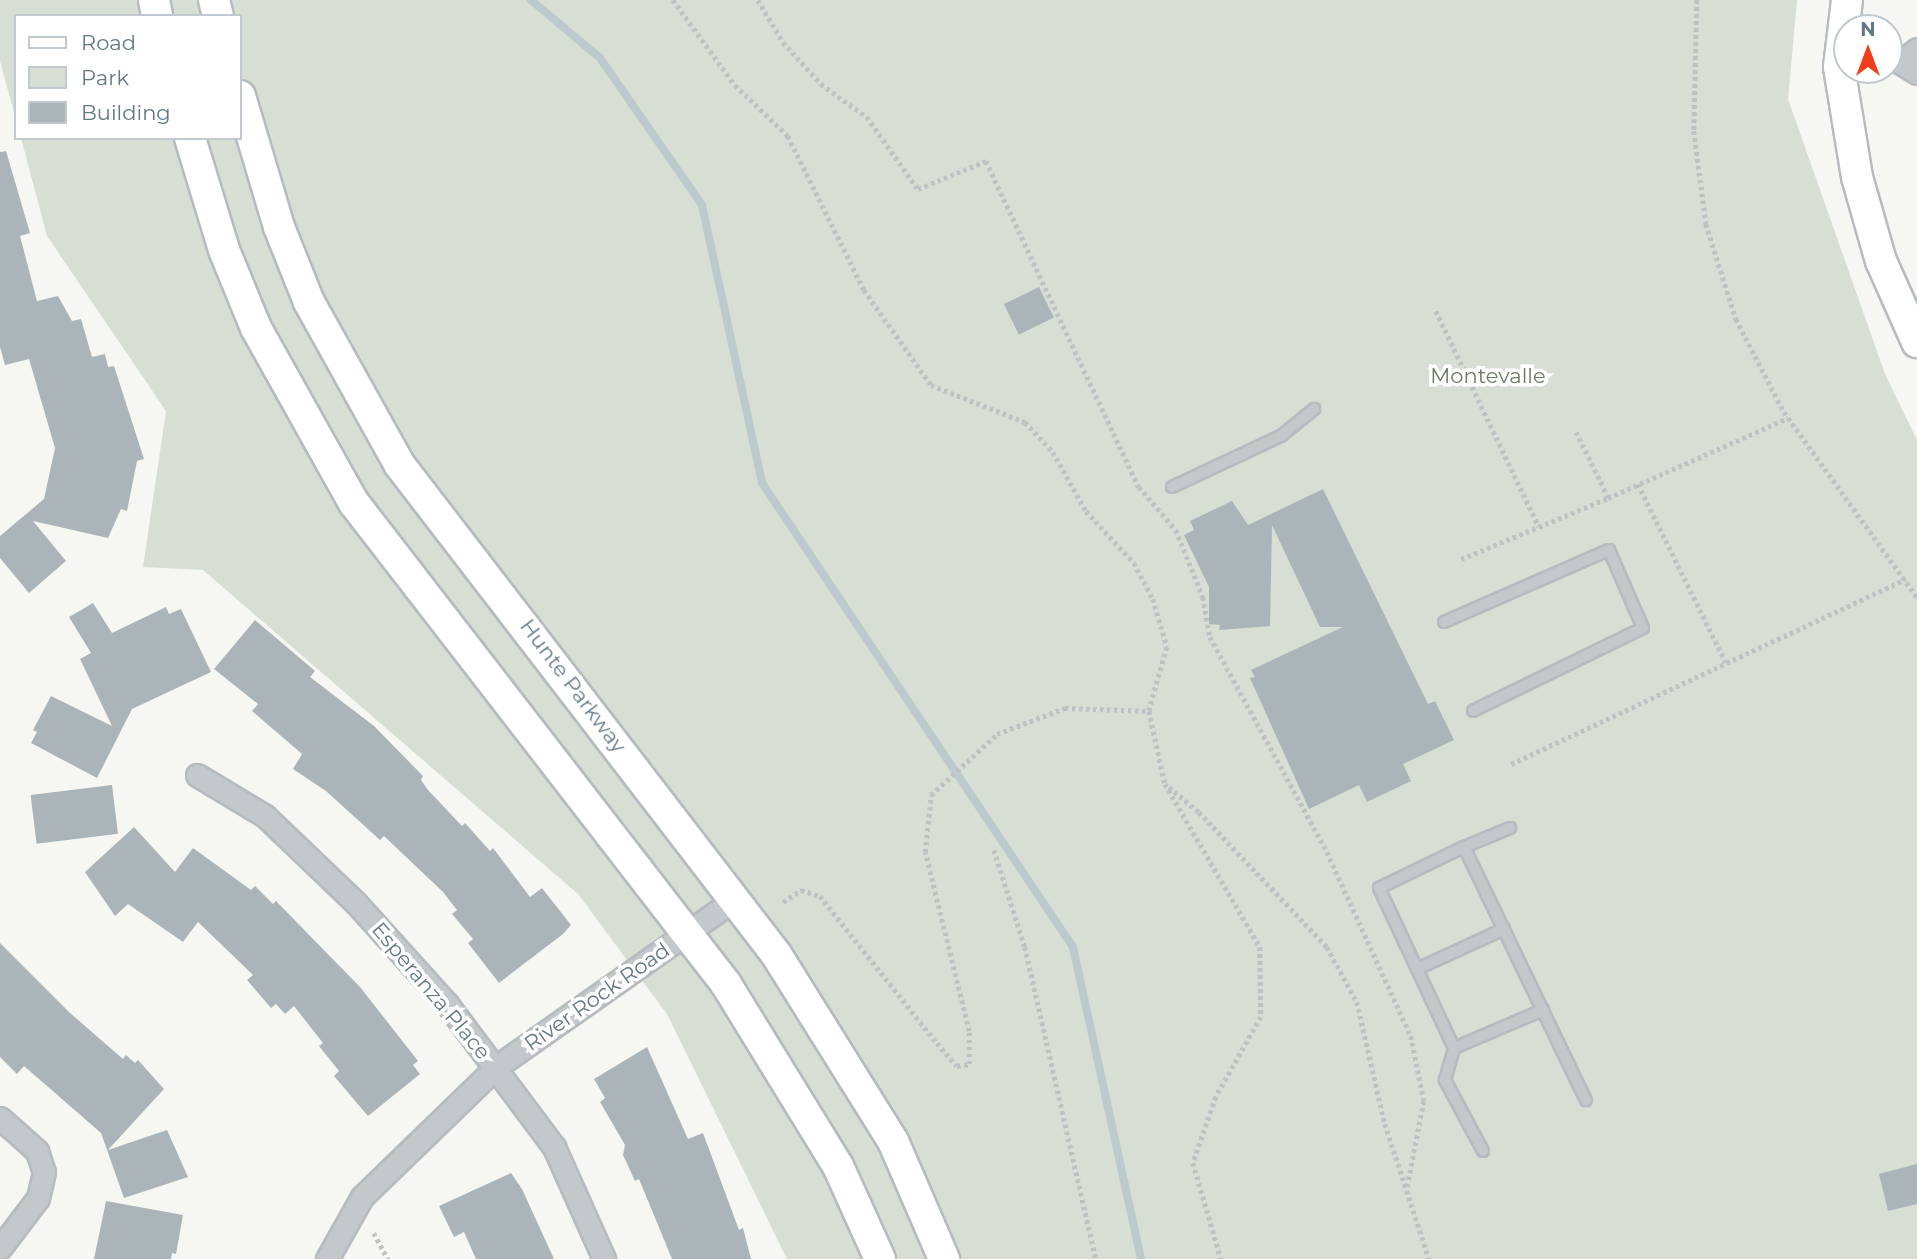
<!DOCTYPE html>
<html>
<head>
<meta charset="utf-8">
<style>
	body { margin:0 }
	#map { position:relative; width:1917px; height:1259px; overflow:hidden; background:#f6f6f2; font-family:Montserrat,sans-serif }
	div>[style] { position:absolute }
	.green>* { inset:0; background:#d7ded3 }
	.stream>* { height:8px; margin:-4px; padding:0 4px; transform-origin:4px; border-radius:4px; background:#bcc9cd }
	.building>* { inset:0; background:#abb5b9; transform-origin:0 0 }
	.path>* { height:4.5px; margin-top:-2.25px; transform-origin:0; background:repeating-linear-gradient(90deg,#bfc1c3 0 3.5px,transparent 0 7px) }
	.roads { filter:drop-shadow(2px 0 #b5bbbf) drop-shadow(-2px 0 #b5bbbf) drop-shadow(0 2px #b5bbbf) drop-shadow(0 -2px #b5bbbf) }
	.lane>* { height:10px; margin:-5px; padding:0 5px; transform-origin:5px; border-radius:5px; background:#c3c8ca }
	.street>* { height:21px; margin:-10.5px; padding:0 10.5px; transform-origin:10.5px; border-radius:10.5px; background:#c3c8ca }
	.secondary>* { height:30px; margin:-15px; padding:0 15px; transform-origin:15px; border-radius:15px; background:#fff }
	span { translate:-50% -50%; white-space:nowrap; text-align:center; line-height:1.15; -webkit-text-stroke:7px #fff; paint-order:stroke }
	.park-label { font-size:21px; color:#697c62 }
	.street-label { font-size:21px; color:#637885 }
	.legend { position:absolute; left:14px; top:14px; width:228px; height:126px; box-sizing:border-box; background:#fff; border:2px solid #c1c9ce; margin:0; padding:9px 12px; list-style:none; font-size:21px; color:#637885 }
	.legend li { display:flex; align-items:center; gap:14px; height:35px }
	.legend b { width:35px; border:2px solid #c1c9ce }
	.north { position:absolute; left:1833px; top:14px; width:70px; height:70px; box-sizing:border-box; background:#fff; border:2px solid #c1c9ce; border-radius:50%; rotate:0deg; font-size:19px; font-weight:700; line-height:28px; text-align:center; color:#637885 }
	.north::after { content:''; display:block; margin:auto; width:24px; height:32px; background:#ef3e19; clip-path:polygon(50% 0,100% 100%,50% 72%,0 100%) }
</style>
</head>
<body>
<div id="map">
	<div class="green">
		<i style="clip-path:polygon(0 0,1797px 0,1788px 99px,1885px 374px,1917px 440px,1917px 1259px,787px 1259px,667px 1014px,578px 894px,203px 570px,143px 567px,166px 411px,47px 236px,21px 138px,240px 138px,240px 16px,16px 16px,16px 120px,0 61px)"></i>
	</div>
	<div class="stream">
		<i style="left:531px;top:0;width:90px;rotate:40deg"></i>
		<i style="left:600px;top:58px;width:179px;rotate:55.2deg"></i>
		<i style="left:702px;top:205px;width:284px;rotate:77.8deg"></i>
		<i style="left:762px;top:483px;width:559px;rotate:56.17deg"></i>
		<i style="left:1073px;top:947px;width:319px;rotate:77.7deg"></i>
	</div>
	<div class="building">
		<i style="clip-path:polygon(6px 151px,30px 233px,20px 236px,37px 301px,58px 296px,72px 321px,81px 319px,92px 357px,105px 354px,108px 367px,114px 366px,144px 459px,137px 461px,127px 511px,121px 509px,108px 538px,33px 521px,66px 561px,29px 593px,0 558px,0 536px,44px 499px,55px 448px,29px 359px,5px 365px,0 347px,0 152px)"></i>
		<i style="left:1039px;top:287px;width:34px;height:39px;rotate:64deg"></i>
		<i style="clip-path:polygon(1323px 489px,1428px 704px,1435px 701px,1454px 740px,1403px 764px,1411px 781px,1367px 802px,1359px 785px,1309px 809px,1250px 678px,1255px 677px,1251px 670px,1343px 627px,1320px 627px,1272px 525px,1270px 626px,1219px 630px,1220px 625px,1209px 624px,1209px 587px,1184px 535px,1194px 530px,1190px 521px,1232px 501px,1248px 525px)"></i>
		<i style="clip-path:polygon(93px 603px,112px 633px,166px 607px,169px 614px,181px 609px,211px 672px,132px 709px,97px 778px,31px 743px,37px 732px,33px 730px,51px 696px,112px 726px,80px 659px,91px 653px,69px 617px)"></i>
		<i style="clip-path:polygon(255px 620px,315px 671px,310px 677px,374px 726px,423px 776px,421px 780px,428px 790px,462px 826px,465px 823px,490px 851px,493px 848px,530px 897px,542px 888px,571px 925px,563px 934px,499px 983px,468px 943px,473px 939px,452px 914px,457px 910px,443px 892px,384px 836px,380px 840px,326px 791px,293px 769px,302px 754px,252px 711px,258px 704px,214px 669px)"></i>
		<i style="left:112px;top:785px;width:49px;height:82px;rotate:83deg"></i>
		<i style="clip-path:polygon(134px 827px,175px 872px,193px 848px,251px 890px,255px 886px,273px 904px,276px 901px,360px 987px,418px 1061px,413px 1065px,420px 1074px,368px 1116px,334px 1076px,339px 1071px,319px 1046px,323px 1043px,294px 1006px,285px 1014px,276px 1004px,271px 1008px,247px 980px,253px 975px,198px 922px,183px 942px,128px 904px,115px 916px,85px 872px)"></i>
		<i style="clip-path:polygon(0 943px,70px 1013px,123px 1059px,126px 1055px,135px 1063px,138px 1060px,164px 1089px,108px 1150px,167px 1130px,188px 1177px,124px 1198px,101px 1133px,24px 1066px,17px 1074px,0 1057px)"></i>
		<i style="clip-path:polygon(647px 1047px,688px 1139px,703px 1133px,739px 1230px,743px 1228px,751px 1259px,672px 1259px,639px 1179px,635px 1181px,623px 1155px,625px 1145px,600px 1102px,605px 1098px,594px 1079px)"></i>
		<i style="clip-path:polygon(1917px 1164px,1917px 1204px,1888px 1211px,1879px 1174px)"></i>
		<i style="clip-path:polygon(511px 1173px,522px 1189px,554px 1259px,476px 1259px,464px 1232px,454px 1237px,439px 1206px)"></i>
		<i style="clip-path:polygon(106px 1201px,183px 1215px,176px 1254px,172px 1253px,171px 1259px,94px 1259px)"></i>
	</div>
	<div class="path">
		<i style="left:673px;top:0;width:105px;rotate:53.9deg"></i>
		<i style="left:735px;top:85px;width:74px;rotate:43.9deg"></i>
		<i style="left:788px;top:136px;width:172px;rotate:63.7deg"></i>
		<i style="left:864px;top:290px;width:116px;rotate:54.8deg"></i>
		<i style="left:931px;top:385px;width:101px;rotate:21.5deg"></i>
		<i style="left:1025px;top:422px;width:41px;rotate:47deg"></i>
		<i style="left:1053px;top:452px;width:68px;rotate:60.8deg"></i>
		<i style="left:1086px;top:511px;width:71px;rotate:47.3deg"></i>
		<i style="left:1134px;top:563px;width:41px;rotate:62.2deg"></i>
		<i style="left:1153px;top:599px;width:50px;rotate:73.7deg"></i>
		<i style="left:1167px;top:647px;width:66px;rotate:105.7deg"></i>
		<i style="left:1149px;top:711px;width:75px;rotate:77.6deg"></i>
		<i style="left:1165px;top:784px;width:189px;rotate:59.8deg"></i>
		<i style="left:1260px;top:947px;width:70px;rotate:89.2deg"></i>
		<i style="left:1261px;top:1017px;width:92px;rotate:119.4deg"></i>
		<i style="left:1216px;top:1097px;width:70px;rotate:109.2deg"></i>
		<i style="left:1193px;top:1163px;width:100px;rotate:73.7deg"></i>
		<i style="left:758px;top:0;width:49px;rotate:59.2deg"></i>
		<i style="left:783px;top:42px;width:57px;rotate:47.9deg"></i>
		<i style="left:821px;top:84px;width:57px;rotate:35.7deg"></i>
		<i style="left:867px;top:117px;width:88px;rotate:54.7deg"></i>
		<i style="left:918px;top:189px;width:74px;rotate:-22.4deg"></i>
		<i style="left:986px;top:161px;width:360px;rotate:64.9deg"></i>
		<i style="left:1139px;top:487px;width:57px;rotate:49.3deg"></i>
		<i style="left:1176px;top:530px;width:72px;rotate:68.1deg"></i>
		<i style="left:1203px;top:597px;width:41px;rotate:80.1deg"></i>
		<i style="left:1210px;top:637px;width:245px;rotate:61.4deg"></i>
		<i style="left:1327px;top:852px;width:202px;rotate:65.5deg"></i>
		<i style="left:1411px;top:1036px;width:66px;rotate:78.7deg"></i>
		<i style="left:1424px;top:1101px;width:90px;rotate:100.9deg"></i>
		<i style="left:1697px;top:0;width:131px;rotate:91.3deg"></i>
		<i style="left:1694px;top:131px;width:94px;rotate:82.6deg"></i>
		<i style="left:1706px;top:224px;width:100px;rotate:72.5deg"></i>
		<i style="left:1736px;top:319px;width:105px;rotate:62.7deg"></i>
		<i style="left:1784px;top:412px;width:228px;rotate:54.3deg"></i>
		<i style="left:1436px;top:311px;width:239px;rotate:64.5deg"></i>
		<i style="left:1638px;top:484px;width:199px;rotate:63.8deg"></i>
		<i style="left:1608px;top:498px;width:197px;rotate:-24deg"></i>
		<i style="left:1461px;top:559px;width:159px;rotate:-22.5deg"></i>
		<i style="left:1608px;top:498px;width:73px;rotate:-115.9deg"></i>
		<i style="left:1511px;top:764px;width:436px;rotate:-25.1deg"></i>
		<i style="left:1169px;top:787px;width:39px;rotate:40deg"></i>
		<i style="left:1199px;top:812px;width:186px;rotate:46.5deg"></i>
		<i style="left:1327px;top:947px;width:63px;rotate:61.4deg"></i>
		<i style="left:1357px;top:1002px;width:125px;rotate:77.1deg"></i>
		<i style="left:1385px;top:1124px;width:142px;rotate:71.9deg"></i>
		<i style="left:994px;top:850px;width:102px;rotate:72.3deg"></i>
		<i style="left:1025px;top:947px;width:320px;rotate:77.2deg"></i>
		<i style="left:783px;top:902px;width:22px;rotate:-34deg"></i>
		<i style="left:801px;top:890px;width:20px;rotate:18deg"></i>
		<i style="left:820px;top:896px;width:188px;rotate:51.5deg"></i>
		<i style="left:937px;top:1043px;width:30px;rotate:49deg"></i>
		<i style="left:957px;top:1066px;width:12px;rotate:-9deg"></i>
		<i style="left:969px;top:1064px;width:33px;rotate:-90deg"></i>
		<i style="left:969px;top:1031px;width:184px;rotate:-103.8deg"></i>
		<i style="left:925px;top:852px;width:57px;rotate:-84deg"></i>
		<i style="left:931px;top:795px;width:90px;rotate:-42.7deg"></i>
		<i style="left:997px;top:734px;width:73px;rotate:-20.9deg"></i>
		<i style="left:1065px;top:708px;width:84px;rotate:2deg"></i>
		<i style="left:374px;top:1233px;width:30px;rotate:62deg"></i>
	</div>
	<div class="roads">
		<div class="lane">
			<i style="left:1172px;top:487px;width:120px;rotate:-25.1deg"></i>
			<i style="left:1281px;top:436px;width:43px;rotate:-39.3deg"></i>
			<i style="left:1444px;top:622px;width:180px;rotate:-23.6deg"></i>
			<i style="left:1609px;top:550px;width:85px;rotate:66.4deg"></i>
			<i style="left:1643px;top:628px;width:189px;rotate:154deg"></i>
			<i style="left:1464px;top:847px;width:50px;rotate:-22.4deg"></i>
			<i style="left:1417px;top:969px;width:96px;rotate:-24.7deg"></i>
			<i style="left:1454px;top:1048px;width:97px;rotate:-23.1deg"></i>
			<i style="left:1483px;top:1151px;width:81px;rotate:-118.2deg"></i>
			<i style="left:1445px;top:1080px;width:33px;rotate:-74deg"></i>
			<i style="left:1454px;top:1048px;width:177px;rotate:-115.1deg"></i>
			<i style="left:1379px;top:888px;width:94px;rotate:-25.8deg"></i>
			<i style="left:1464px;top:847px;width:281px;rotate:64.3deg"></i>
		</div>
		<div class="street">
			<i style="left:1917px;top:49px;width:21px;rotate:139deg"></i>
			<i style="left:1901px;top:63px;width:19px;rotate:32deg"></i>
			<i style="left:197px;top:775px;width:79px;rotate:31.1deg"></i>
			<i style="left:265px;top:816px;width:126px;rotate:43.7deg"></i>
			<i style="left:356px;top:903px;width:136px;rotate:48deg"></i>
			<i style="left:447px;top:1004px;width:179px;rotate:53.2deg"></i>
			<i style="left:554px;top:1147px;width:123px;rotate:65.9deg"></i>
			<i style="left:0;top:1118px;width:50px;rotate:41.7deg"></i>
			<i style="left:37px;top:1151px;width:22px;rotate:72deg"></i>
			<i style="left:44px;top:1172px;width:27px;rotate:103deg"></i>
			<i style="left:38px;top:1198px;width:63px;rotate:127.2deg"></i>
			<i style="left:327px;top:1259px;width:71px;rotate:-60.6deg"></i>
			<i style="left:362px;top:1197px;width:187px;rotate:-44.1deg"></i>
			<i style="left:496px;top:1067px;width:292px;rotate:-35.1deg"></i>
		</div>
		<div class="secondary">
			<i style="left:154px;top:0;width:16px;rotate:79deg"></i>
			<i style="left:214px;top:0;width:16px;rotate:76deg"></i>
			<i style="left:1847px;top:0;width:67px;rotate:96.8deg"></i>
			<i style="left:1839px;top:67px;width:111px;rotate:80.7deg"></i>
			<i style="left:1857px;top:177px;width:87px;rotate:74.1deg"></i>
			<i style="left:1881px;top:261px;width:89px;rotate:66deg"></i>
			<i style="left:240px;top:96px;width:137px;rotate:73.4deg"></i>
			<i style="left:279px;top:227px;width:81px;rotate:68.2deg"></i>
			<i style="left:309px;top:302px;width:185px;rotate:60.9deg"></i>
			<i style="left:399px;top:464px;width:618px;rotate:52.43deg"></i>
			<i style="left:776px;top:954px;width:221px;rotate:58deg"></i>
			<i style="left:893px;top:1141px;width:129px;rotate:66.6deg"></i>
			<i style="left:190px;top:138px;width:117px;rotate:73.1deg"></i>
			<i style="left:224px;top:250px;width:84px;rotate:67.7deg"></i>
			<i style="left:256px;top:328px;width:201px;rotate:60.8deg"></i>
			<i style="left:354px;top:503px;width:608px;rotate:52.28deg"></i>
			<i style="left:726px;top:984px;width:214px;rotate:58.4deg"></i>
			<i style="left:838px;top:1166px;width:102px;rotate:65.7deg"></i>
		</div>
	</div>
	<div class="park-label">
		<span style="left:1488px;top:376px">Montevalle</span>
	</div>
	<div class="street-label">
		<span style="left:573px;top:686px;rotate:53deg">Hunte Parkway</span>
		<span style="left:431px;top:991px;rotate:50deg">Esperanza Place</span>
		<span style="left:597px;top:997px;rotate:-35deg">River Rock Road</span>
	</div>
	<ul class="legend">
	<li><b style="height:9px;background:#fff"></b>Road</li>
	<li><b style="height:19px;background:#d7ded3"></b>Park</li>
	<li><b style="height:19px;background:#abb5b9"></b>Building</li>
	</ul>
	<div class="north">N</div>
</div>
</body>
</html>
